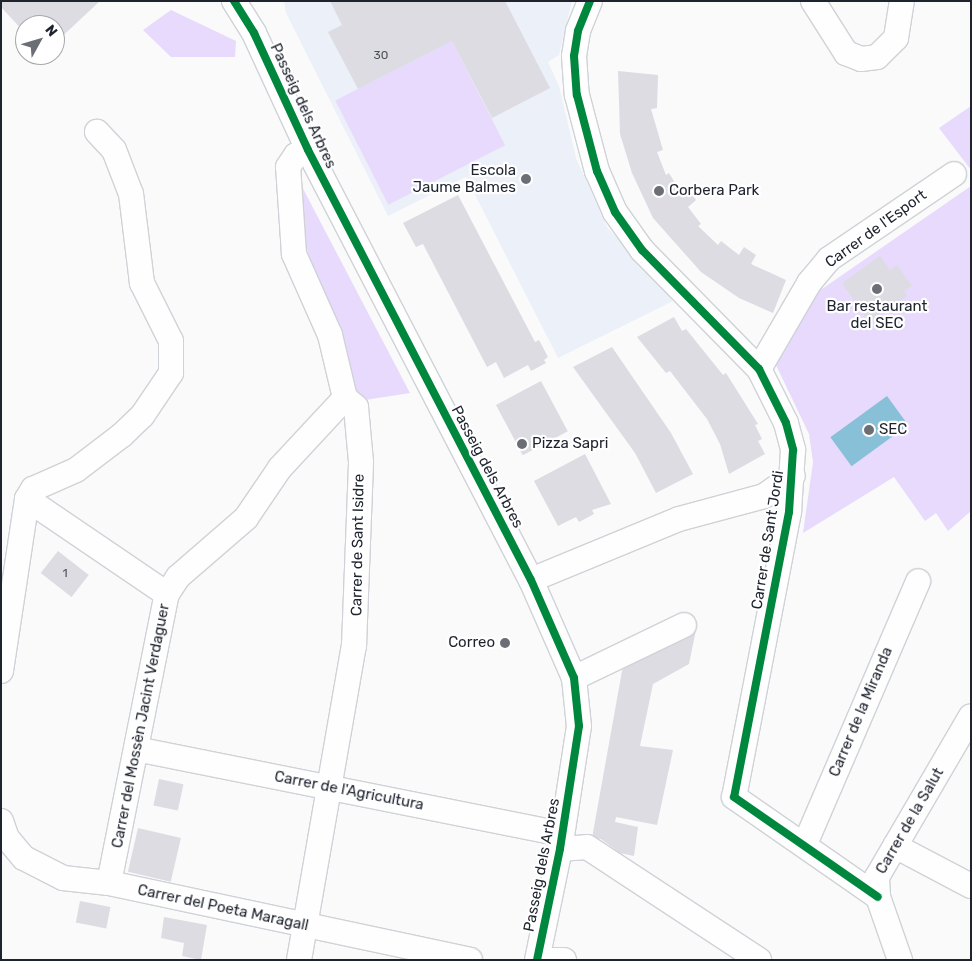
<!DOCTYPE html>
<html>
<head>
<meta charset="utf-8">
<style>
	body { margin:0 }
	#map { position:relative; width:972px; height:961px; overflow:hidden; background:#fafafa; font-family:Rubik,sans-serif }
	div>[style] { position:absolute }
	.built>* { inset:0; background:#ecf0f8 }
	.green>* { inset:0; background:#e7dafc; transform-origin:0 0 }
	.water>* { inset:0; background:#88c0d7; transform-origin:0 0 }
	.building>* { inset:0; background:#dcdce2; transform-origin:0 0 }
	.roads { filter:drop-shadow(1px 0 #cfd2d7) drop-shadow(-1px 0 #cfd2d7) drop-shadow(0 1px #cfd2d7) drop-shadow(0 -1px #cfd2d7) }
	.minor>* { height:24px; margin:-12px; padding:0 12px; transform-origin:12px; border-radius:12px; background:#fefefe }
	.cycleway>* { height:8px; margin:-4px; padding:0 4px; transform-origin:4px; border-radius:4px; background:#00873e }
	.dots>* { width:14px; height:14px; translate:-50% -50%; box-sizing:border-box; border:2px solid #fff; border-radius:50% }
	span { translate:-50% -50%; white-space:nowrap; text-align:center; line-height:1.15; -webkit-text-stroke:4.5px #fff; paint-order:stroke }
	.number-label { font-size:12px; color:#4e515b }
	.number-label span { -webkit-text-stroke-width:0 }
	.street-label { font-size:15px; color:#1e232e }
	.poi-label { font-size:15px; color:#1e232e }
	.right { translate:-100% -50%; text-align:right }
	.left { translate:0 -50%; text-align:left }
	.frame { position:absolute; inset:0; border:2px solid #1e232e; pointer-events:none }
	.north { position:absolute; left:15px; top:15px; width:50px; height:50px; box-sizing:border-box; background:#fff; border:1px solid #a5a7ab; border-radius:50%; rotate:51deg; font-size:14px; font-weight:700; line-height:20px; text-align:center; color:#1e232e }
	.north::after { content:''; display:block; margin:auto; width:18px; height:22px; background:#6b6e75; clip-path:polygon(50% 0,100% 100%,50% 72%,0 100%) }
</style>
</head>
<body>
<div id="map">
	<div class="built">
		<i style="clip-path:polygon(284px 1px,572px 1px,559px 55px,548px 62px,559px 86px,576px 158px,607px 227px,673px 301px,558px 358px,466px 177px,388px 216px,286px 13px)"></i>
	</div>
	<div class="green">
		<i style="clip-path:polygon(171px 10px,236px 41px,235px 57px,171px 57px,143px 30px)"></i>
		<i style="left:452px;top:41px;width:117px;height:131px;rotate:63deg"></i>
		<i style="clip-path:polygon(971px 106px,971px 170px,939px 128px)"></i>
		<i style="clip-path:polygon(299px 181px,410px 393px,365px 400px,352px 385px,300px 228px)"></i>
		<i style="clip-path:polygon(971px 186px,971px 511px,948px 531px,936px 513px,925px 521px,894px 477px,803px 533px,813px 462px,809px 434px,775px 363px,819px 291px)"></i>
	</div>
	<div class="water">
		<i style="left:887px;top:396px;width:36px;height:70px;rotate:54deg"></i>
	</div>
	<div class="building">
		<i style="clip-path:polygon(1px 1px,100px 1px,55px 43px,55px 25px,25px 25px,25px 33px,1px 7px)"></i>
		<i style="clip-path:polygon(330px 1px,505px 1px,550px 88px,492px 118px,452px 41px,358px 89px,328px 32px,342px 25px)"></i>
		<i style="clip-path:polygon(618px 71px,658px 75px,657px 108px,651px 109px,663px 150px,657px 152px,666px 175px,669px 173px,681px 193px,688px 188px,696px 200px,688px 207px,701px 224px,698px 226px,718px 245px,721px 241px,739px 255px,744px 247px,756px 255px,751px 264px,786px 280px,773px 313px,739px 298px,701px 272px,653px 218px,632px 173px,620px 134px)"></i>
		<i style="clip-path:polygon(458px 195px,535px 342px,539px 340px,548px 357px,544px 360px,546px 363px,531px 371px,528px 365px,504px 378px,496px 362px,487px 367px,423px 244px,416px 247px,403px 223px)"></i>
		<i style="clip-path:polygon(880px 256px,890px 270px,897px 265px,912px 286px,904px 291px,907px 296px,869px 322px,842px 283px)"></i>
		<i style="clip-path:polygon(674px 317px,682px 331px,686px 329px,723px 375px,726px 373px,758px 424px,755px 425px,762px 439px,758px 441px,765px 454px,729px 474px,720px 444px,707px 419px,670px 371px,666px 373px,637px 337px)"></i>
		<i style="clip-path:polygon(612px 347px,671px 433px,693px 474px,656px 493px,635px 453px,573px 367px)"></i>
		<i style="left:541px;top:381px;width:57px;height:51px;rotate:62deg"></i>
		<i style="clip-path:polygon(585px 454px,611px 504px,592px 510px,594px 514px,579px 522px,576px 517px,558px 526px,534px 481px)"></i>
		<i style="left:58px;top:551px;width:39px;height:28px;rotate:38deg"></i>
		<i style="clip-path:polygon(697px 625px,689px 664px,653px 684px,640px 746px,673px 750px,657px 825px,616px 817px,615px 822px,638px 827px,634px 856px,620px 853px,601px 839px,592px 838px,622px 671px,629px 660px)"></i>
		<i style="left:159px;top:779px;width:25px;height:27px;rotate:12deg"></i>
		<i style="left:138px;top:828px;width:44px;height:45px;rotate:13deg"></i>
		<i style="left:80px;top:901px;width:31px;height:22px;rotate:11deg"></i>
		<i style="clip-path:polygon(164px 917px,207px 925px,201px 960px,182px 956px,184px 943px,161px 938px)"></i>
	</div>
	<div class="roads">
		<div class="minor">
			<i style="left:234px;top:1px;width:38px;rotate:58deg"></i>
			<i style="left:254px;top:33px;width:129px;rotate:65.2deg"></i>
			<i style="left:308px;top:150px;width:484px;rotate:62.6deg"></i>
			<i style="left:531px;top:580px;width:107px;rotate:66.3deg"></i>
			<i style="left:574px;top:678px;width:48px;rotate:84.1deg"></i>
			<i style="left:579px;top:726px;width:124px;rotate:98.8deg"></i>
			<i style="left:560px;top:849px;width:113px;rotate:101.7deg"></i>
			<i style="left:590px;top:1px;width:32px;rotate:112deg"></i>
			<i style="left:578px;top:31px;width:25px;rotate:99deg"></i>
			<i style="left:574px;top:56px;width:39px;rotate:86deg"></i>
			<i style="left:577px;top:95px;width:79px;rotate:75.3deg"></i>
			<i style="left:597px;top:171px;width:45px;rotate:66.3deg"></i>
			<i style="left:615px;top:212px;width:47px;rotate:54.6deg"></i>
			<i style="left:642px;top:250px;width:167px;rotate:45.5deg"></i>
			<i style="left:759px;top:369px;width:60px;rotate:63.4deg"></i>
			<i style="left:786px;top:423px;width:28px;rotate:75deg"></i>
			<i style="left:793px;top:450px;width:62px;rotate:93.7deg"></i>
			<i style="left:789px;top:512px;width:290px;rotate:100.9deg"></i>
			<i style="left:734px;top:797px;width:175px;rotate:34.8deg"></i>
			<i style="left:813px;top:1px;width:62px;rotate:57.6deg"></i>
			<i style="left:846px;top:53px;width:16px;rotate:22deg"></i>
			<i style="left:861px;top:59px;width:16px;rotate:-7deg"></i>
			<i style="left:877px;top:57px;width:27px;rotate:-45deg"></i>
			<i style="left:896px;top:38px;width:37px;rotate:-81deg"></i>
			<i style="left:759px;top:369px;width:99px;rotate:-59.8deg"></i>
			<i style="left:809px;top:283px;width:31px;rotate:-50deg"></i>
			<i style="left:829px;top:259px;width:151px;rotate:-34.2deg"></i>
			<i style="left:27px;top:499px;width:169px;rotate:34.2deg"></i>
			<i style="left:531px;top:580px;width:160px;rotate:-22.4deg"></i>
			<i style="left:679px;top:519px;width:88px;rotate:-15.1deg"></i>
			<i style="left:764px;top:496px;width:35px;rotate:-35deg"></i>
			<i style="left:1px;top:671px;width:174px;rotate:-81.4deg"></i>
			<i style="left:27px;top:499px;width:12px;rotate:-59deg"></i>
			<i style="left:33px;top:489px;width:47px;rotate:-23.8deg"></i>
			<i style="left:76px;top:470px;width:58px;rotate:-37.3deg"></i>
			<i style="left:122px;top:435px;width:28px;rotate:-44deg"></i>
			<i style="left:142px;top:416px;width:52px;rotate:-56deg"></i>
			<i style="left:171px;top:373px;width:32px;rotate:-90deg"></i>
			<i style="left:171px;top:341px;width:65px;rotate:-116.6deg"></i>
			<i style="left:142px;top:283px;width:90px;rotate:-97deg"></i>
			<i style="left:131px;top:194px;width:47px;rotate:-111.1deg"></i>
			<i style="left:114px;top:150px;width:25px;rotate:-133deg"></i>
			<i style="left:574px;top:678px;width:122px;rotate:-25.7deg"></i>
			<i style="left:136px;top:749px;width:434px;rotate:11.3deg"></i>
			<i style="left:1px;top:821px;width:18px;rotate:71deg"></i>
			<i style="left:7px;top:838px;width:26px;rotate:50deg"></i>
			<i style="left:24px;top:858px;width:44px;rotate:27.1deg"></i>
			<i style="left:63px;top:878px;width:46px;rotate:6.2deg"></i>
			<i style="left:109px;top:883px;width:369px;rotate:12deg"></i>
			<i style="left:805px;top:844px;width:286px;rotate:-66.7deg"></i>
			<i style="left:895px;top:846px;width:86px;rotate:27.8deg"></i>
			<i style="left:560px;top:849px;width:27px;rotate:-4deg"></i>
			<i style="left:587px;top:847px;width:206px;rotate:33.3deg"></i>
			<i style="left:109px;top:883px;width:295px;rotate:-78.7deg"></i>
			<i style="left:167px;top:594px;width:20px;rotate:-57deg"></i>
			<i style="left:178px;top:577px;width:90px;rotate:-40.9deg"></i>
			<i style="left:246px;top:518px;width:60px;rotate:-55.8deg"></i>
			<i style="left:280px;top:468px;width:96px;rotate:-47.1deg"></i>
			<i style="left:299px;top:960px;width:319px;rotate:-80.1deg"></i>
			<i style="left:354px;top:646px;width:184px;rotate:-87.8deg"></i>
			<i style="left:361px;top:462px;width:55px;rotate:-95.2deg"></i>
			<i style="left:356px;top:407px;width:14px;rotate:-141deg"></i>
			<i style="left:345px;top:398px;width:65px;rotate:-103.4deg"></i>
			<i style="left:330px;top:335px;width:89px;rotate:-114deg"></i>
			<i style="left:294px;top:254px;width:87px;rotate:-93.9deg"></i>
			<i style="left:288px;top:167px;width:14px;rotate:-56deg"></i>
			<i style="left:296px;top:155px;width:13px;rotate:-23deg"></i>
			<i style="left:541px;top:960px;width:23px"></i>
			<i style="left:900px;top:960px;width:67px;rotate:-109.2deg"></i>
			<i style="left:878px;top:897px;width:20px;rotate:-93deg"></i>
			<i style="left:877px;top:877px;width:186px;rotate:-59.7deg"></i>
		</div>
	</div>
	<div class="cycleway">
		<i style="left:234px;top:1px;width:38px;rotate:58deg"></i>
		<i style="left:254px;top:33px;width:129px;rotate:65.2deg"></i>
		<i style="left:308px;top:150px;width:484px;rotate:62.6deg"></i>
		<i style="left:531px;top:580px;width:107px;rotate:66.3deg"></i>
		<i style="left:574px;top:678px;width:48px;rotate:84.1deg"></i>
		<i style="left:579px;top:726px;width:124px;rotate:98.8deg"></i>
		<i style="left:560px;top:849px;width:113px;rotate:101.7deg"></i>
		<i style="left:590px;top:1px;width:32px;rotate:112deg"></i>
		<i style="left:578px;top:31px;width:25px;rotate:99deg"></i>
		<i style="left:574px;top:56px;width:39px;rotate:86deg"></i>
		<i style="left:577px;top:95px;width:79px;rotate:75.3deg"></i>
		<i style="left:597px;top:171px;width:45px;rotate:66.3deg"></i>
		<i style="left:615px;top:212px;width:47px;rotate:54.6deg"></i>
		<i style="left:642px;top:250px;width:167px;rotate:45.5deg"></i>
		<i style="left:759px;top:369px;width:60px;rotate:63.4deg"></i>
		<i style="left:786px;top:423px;width:28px;rotate:75deg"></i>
		<i style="left:793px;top:450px;width:62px;rotate:93.7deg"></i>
		<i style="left:789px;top:512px;width:290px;rotate:100.9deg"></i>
		<i style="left:734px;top:797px;width:175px;rotate:34.8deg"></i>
	</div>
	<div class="dots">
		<i style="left:526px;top:179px;background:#6b6e75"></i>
		<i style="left:659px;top:191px;background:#6b6e75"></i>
		<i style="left:877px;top:289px;background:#6b6e75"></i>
		<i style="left:869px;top:430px;background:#6b6e75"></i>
		<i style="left:522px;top:444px;background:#6b6e75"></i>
		<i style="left:505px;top:643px;background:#6b6e75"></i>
	</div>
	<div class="number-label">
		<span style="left:381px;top:56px">30</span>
		<span style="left:65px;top:574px">1</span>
	</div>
	<div class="street-label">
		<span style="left:303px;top:106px;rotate:65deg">Passeig dels Arbres</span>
		<span style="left:876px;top:229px;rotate:-36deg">Carrer de l'Esport</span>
		<span style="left:487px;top:467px;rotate:62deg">Passeig dels Arbres</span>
		<span style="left:768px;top:540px;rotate:-81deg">Carrer de Sant Jordi</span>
		<span style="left:358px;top:545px;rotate:-89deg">Carrer de Sant Isidre</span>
		<span style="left:861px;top:712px;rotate:-67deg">Carrer de la Miranda</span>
		<span style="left:141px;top:726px;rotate:-79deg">Carrer del Mossèn Jacint Verdaguer</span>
		<span style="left:349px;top:791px;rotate:11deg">Carrer de l'Agricultura</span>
		<span style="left:910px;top:821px;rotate:-60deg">Carrer de la Salut</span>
		<span style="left:542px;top:865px;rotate:-79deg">Passeig dels Arbres</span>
		<span style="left:223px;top:908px;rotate:12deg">Carrer del Poeta Maragall</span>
	</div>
	<div class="poi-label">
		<span class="right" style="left:516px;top:179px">Escola<br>Jaume Balmes</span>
		<span class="left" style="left:669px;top:191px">Corbera Park</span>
		<span style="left:877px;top:315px">Bar restaurant<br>del SEC</span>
		<span class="left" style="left:879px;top:430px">SEC</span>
		<span class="left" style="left:532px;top:444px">Pizza Sapri</span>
		<span class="right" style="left:495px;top:643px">Correo</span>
	</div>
	<div class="frame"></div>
	<div class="north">N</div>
</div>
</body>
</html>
